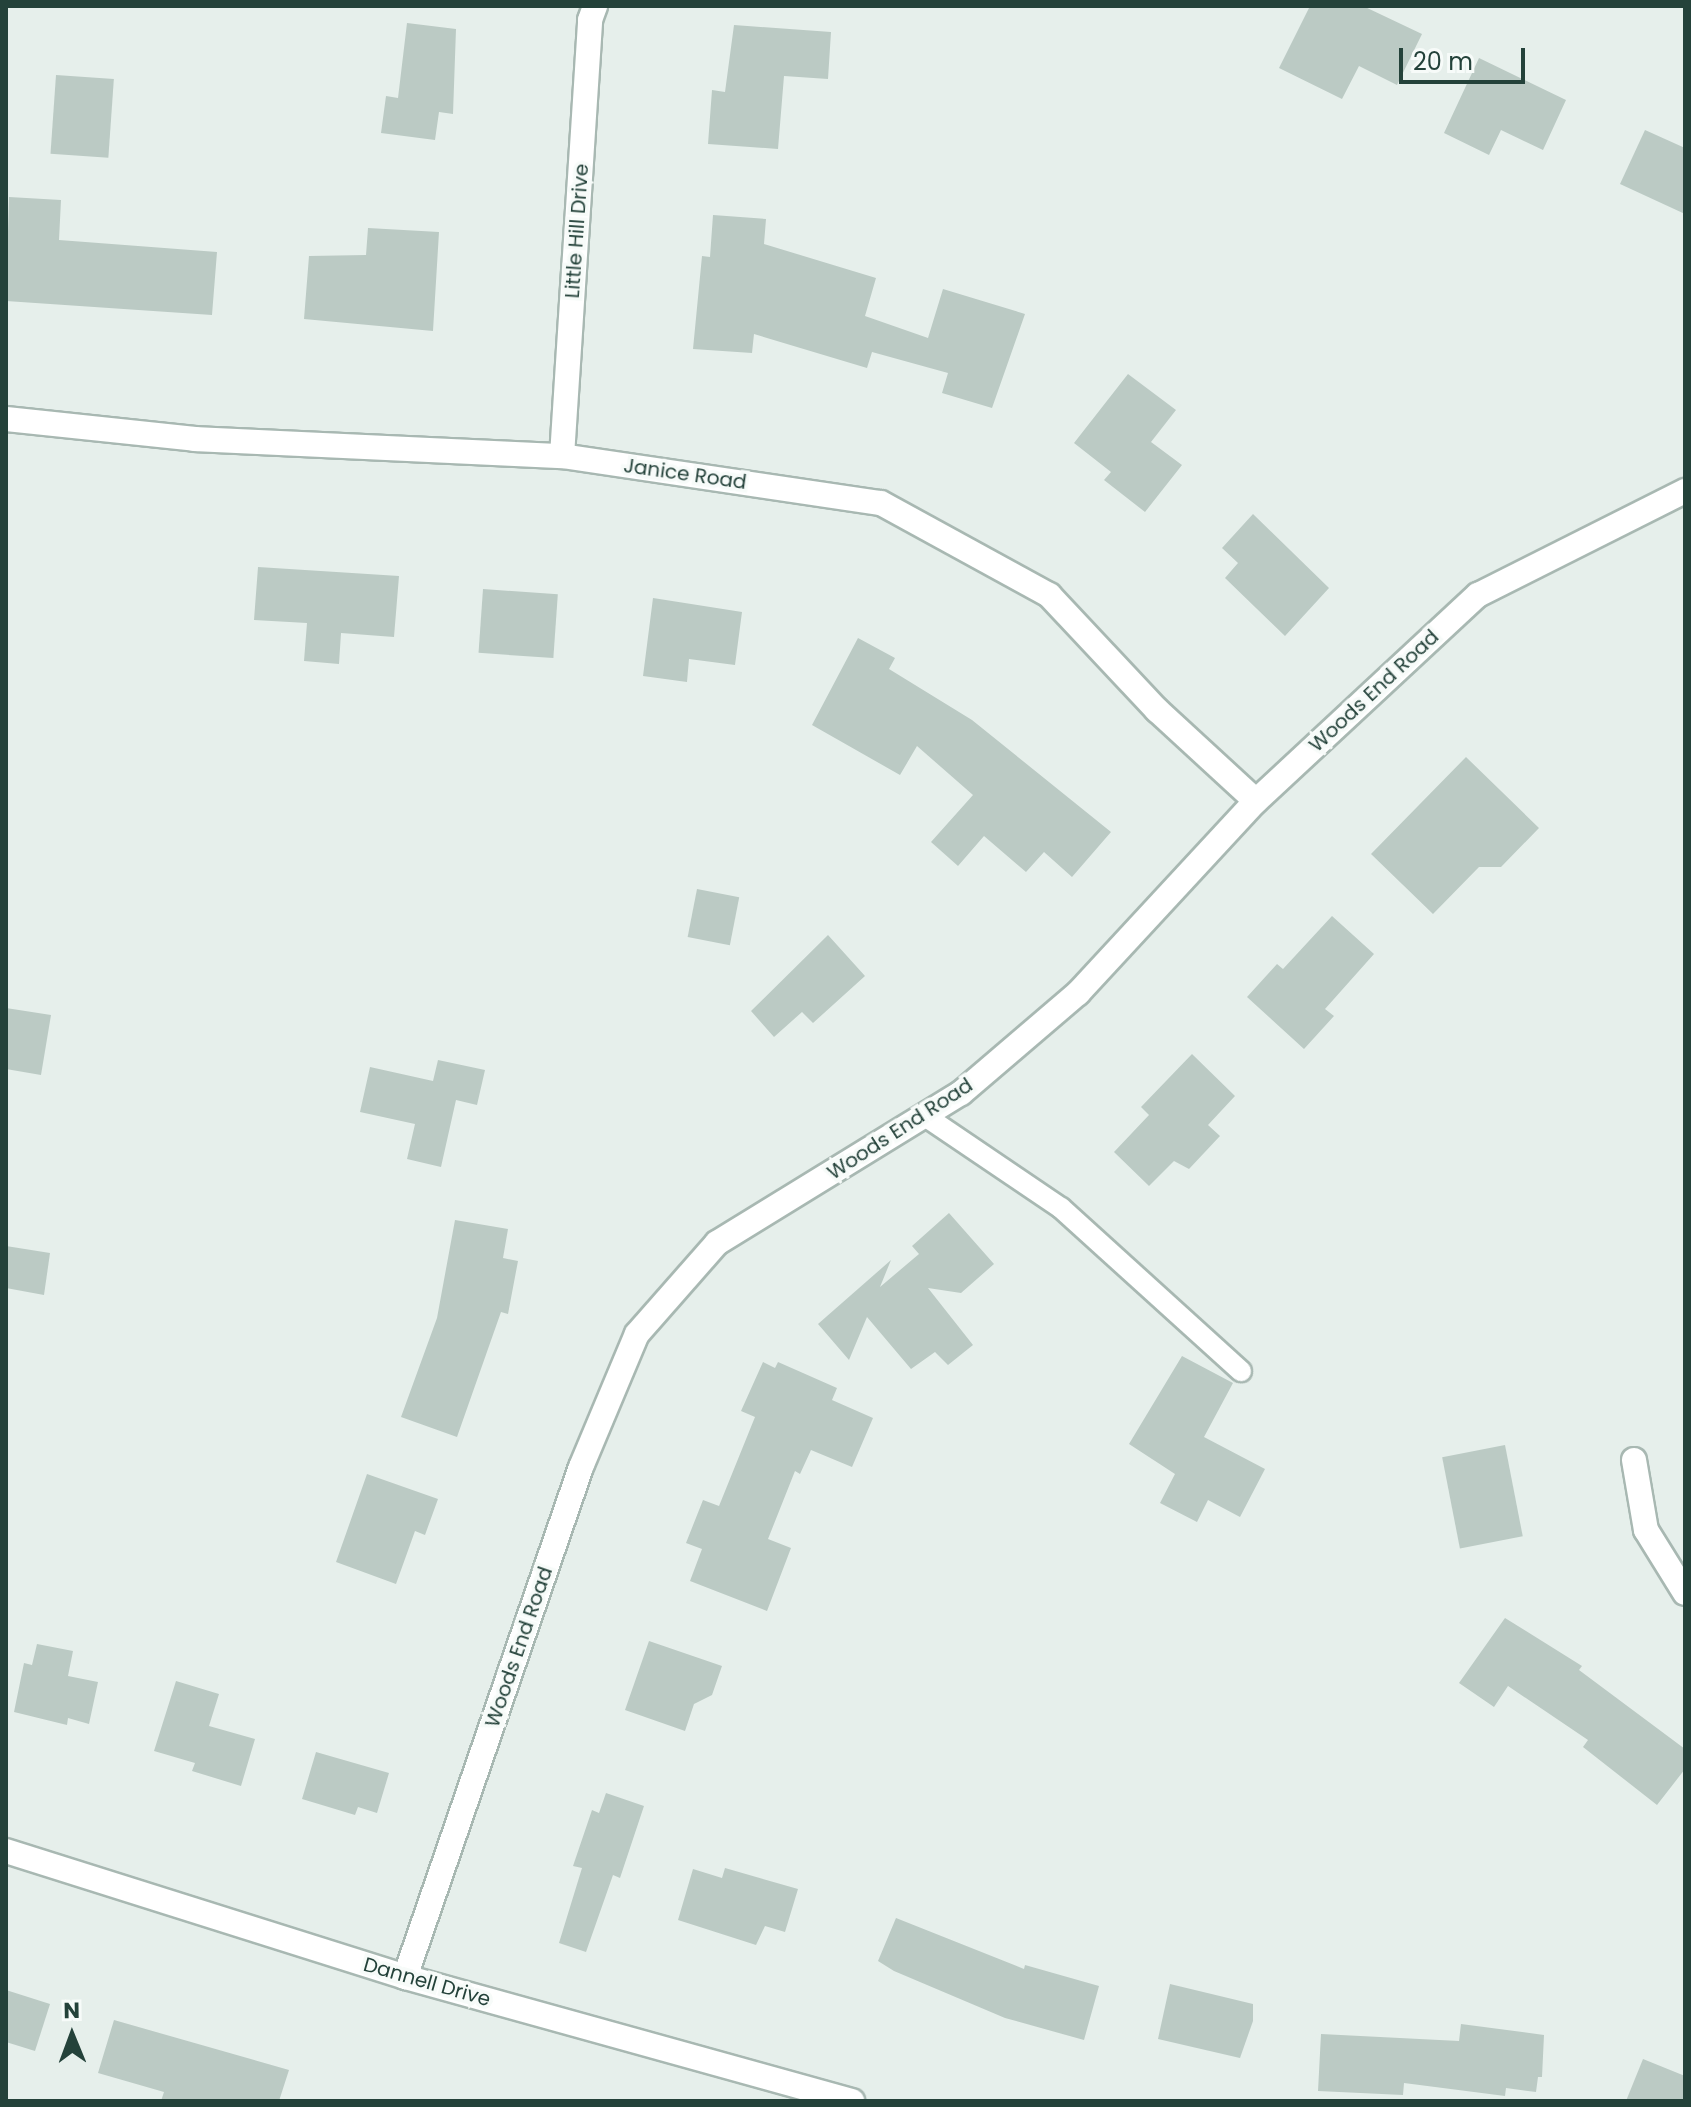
<!DOCTYPE html>
<html>
<head>
<meta charset="utf-8">
<style>
	body { margin:0 }
	#map { position:relative; width:1691px; height:2107px; overflow:hidden; background:#e6efeb; font-family:Poppins,sans-serif }
	div>[style] { position:absolute }
	.building>* { inset:0; background:#bbcac4; transform-origin:0 0 }
	.roads { filter:drop-shadow(2px 0 #a8b8b2) drop-shadow(-2px 0 #a8b8b2) drop-shadow(0 2px #a8b8b2) drop-shadow(0 -2px #a8b8b2) }
	.lane>* { height:20px; margin:-10px; padding:0 10px; transform-origin:10px; border-radius:10px; background:#fff }
	.street>* { height:24px; margin:-12px; padding:0 12px; transform-origin:12px; border-radius:12px; background:#fff }
	span { translate:-50% -50%; white-space:nowrap; text-align:center; line-height:1.15; -webkit-text-stroke:7px #f7fbf9; paint-order:stroke }
	.street-label { font-size:20px; color:#24423a }
	.frame { position:absolute; inset:0; border:8px solid #24423a; pointer-events:none }
	.north { position:absolute; left:32px; top:1995px; width:80px; height:80px; -webkit-text-stroke:6px #f7fbf9; paint-order:stroke; rotate:359deg; font-size:22px; font-weight:700; line-height:32px; text-align:center; color:#24423a }
	.north::after { content:''; display:block; margin:auto; width:28px; height:36px; background:#24423a; clip-path:polygon(50% 0,100% 100%,50% 72%,0 100%) }
	.scale { position:absolute; left:1399px; top:48px; width:126px; height:36px; box-sizing:border-box; border:4px solid #24423a; border-top:0; padding-left:10px; font-size:24px; line-height:28px; white-space:nowrap; color:#24423a; -webkit-text-stroke:6px #f7fbf9; paint-order:stroke }
</style>
</head>
<body>
<div id="map">
	<div class="building">
		<i style="clip-path:polygon(1310px 6px,1363px 6px,1422px 34px,1397px 85px,1359px 66px,1342px 99px,1279px 68px)"></i>
		<i style="clip-path:polygon(407px 23px,456px 29px,453px 114px,439px 112px,435px 140px,381px 133px,386px 96px,398px 98px)"></i>
		<i style="clip-path:polygon(734px 25px,831px 32px,828px 79px,784px 76px,778px 149px,708px 144px,712px 90px,725px 92px)"></i>
		<i style="clip-path:polygon(1479px 58px,1566px 100px,1543px 150px,1501px 130px,1489px 155px,1444px 133px)"></i>
		<i style="left:56px;top:75px;width:58px;height:79px;rotate:4deg"></i>
		<i style="clip-path:polygon(1645px 130px,1685px 148px,1685px 214px,1620px 184px)"></i>
		<i style="clip-path:polygon(9px 197px,61px 200px,59px 240px,217px 252px,212px 315px,6px 301px)"></i>
		<i style="clip-path:polygon(713px 215px,766px 219px,764px 244px,876px 278px,865px 316px,928px 338px,943px 289px,1025px 314px,992px 408px,942px 393px,948px 373px,872px 352px,867px 368px,754px 334px,752px 353px,693px 349px,702px 256px,710px 257px)"></i>
		<i style="clip-path:polygon(368px 228px,439px 232px,433px 331px,304px 319px,309px 256px,366px 255px)"></i>
		<i style="clip-path:polygon(1128px 374px,1176px 410px,1151px 442px,1182px 465px,1145px 512px,1104px 480px,1111px 472px,1074px 443px)"></i>
		<i style="clip-path:polygon(1253px 514px,1329px 588px,1285px 636px,1225px 578px,1238px 563px,1222px 548px)"></i>
		<i style="clip-path:polygon(258px 567px,399px 576px,394px 637px,341px 633px,339px 664px,304px 661px,307px 623px,254px 620px)"></i>
		<i style="left:483px;top:589px;width:75px;height:64px;rotate:4deg"></i>
		<i style="clip-path:polygon(653px 598px,742px 612px,735px 665px,689px 659px,687px 682px,643px 676px)"></i>
		<i style="clip-path:polygon(858px 638px,895px 658px,889px 669px,972px 720px,1111px 832px,1072px 877px,1044px 852px,1026px 872px,984px 836px,958px 866px,931px 842px,973px 795px,917px 746px,900px 775px,812px 725px)"></i>
		<i style="clip-path:polygon(1466px 757px,1539px 828px,1501px 867px,1479px 867px,1433px 914px,1371px 854px)"></i>
		<i style="left:697px;top:889px;width:43px;height:49px;rotate:11deg"></i>
		<i style="clip-path:polygon(1332px 916px,1374px 954px,1325px 1009px,1334px 1016px,1304px 1049px,1247px 997px,1277px 964px,1283px 969px)"></i>
		<i style="clip-path:polygon(828px 935px,865px 976px,813px 1023px,802px 1012px,774px 1037px,751px 1011px)"></i>
		<i style="clip-path:polygon(6px 1008px,51px 1015px,41px 1075px,6px 1069px)"></i>
		<i style="clip-path:polygon(1192px 1054px,1235px 1096px,1208px 1125px,1220px 1136px,1189px 1169px,1174px 1161px,1149px 1186px,1114px 1152px,1149px 1115px,1141px 1107px)"></i>
		<i style="clip-path:polygon(438px 1060px,485px 1070px,477px 1105px,456px 1100px,441px 1167px,407px 1159px,415px 1124px,360px 1112px,370px 1067px,433px 1081px)"></i>
		<i style="clip-path:polygon(949px 1213px,994px 1264px,961px 1293px,928px 1288px,973px 1345px,948px 1365px,935px 1352px,911px 1369px,867px 1317px,849px 1360px,818px 1324px,891px 1260px,880px 1287px,919px 1254px,912px 1246px)"></i>
		<i style="clip-path:polygon(455px 1220px,508px 1229px,503px 1258px,518px 1261px,508px 1314px,501px 1312px,457px 1437px,401px 1417px,437px 1318px)"></i>
		<i style="clip-path:polygon(6px 1246px,50px 1253px,44px 1295px,6px 1288px)"></i>
		<i style="clip-path:polygon(1182px 1356px,1233px 1383px,1204px 1437px,1265px 1469px,1240px 1517px,1208px 1500px,1197px 1522px,1160px 1503px,1175px 1474px,1129px 1444px)"></i>
		<i style="clip-path:polygon(763px 1362px,775px 1368px,778px 1362px,837px 1388px,832px 1400px,873px 1418px,852px 1467px,811px 1450px,800px 1474px,795px 1471px,768px 1539px,791px 1548px,767px 1611px,690px 1581px,702px 1549px,686px 1543px,703px 1500px,719px 1506px,755px 1417px,741px 1411px)"></i>
		<i style="left:1505px;top:1445px;width:93px;height:64px;rotate:79deg"></i>
		<i style="clip-path:polygon(367px 1474px,438px 1499px,425px 1535px,415px 1531px,396px 1584px,336px 1562px)"></i>
		<i style="clip-path:polygon(1505px 1618px,1582px 1666px,1579px 1670px,1685px 1749px,1685px 1769px,1657px 1805px,1583px 1747px,1588px 1740px,1508px 1686px,1494px 1707px,1459px 1683px)"></i>
		<i style="clip-path:polygon(649px 1641px,722px 1666px,712px 1695px,694px 1704px,685px 1731px,625px 1710px)"></i>
		<i style="clip-path:polygon(37px 1644px,73px 1651px,68px 1676px,98px 1682px,89px 1724px,68px 1718px,67px 1725px,14px 1712px,24px 1663px,32px 1665px)"></i>
		<i style="clip-path:polygon(176px 1681px,219px 1694px,209px 1726px,255px 1739px,241px 1786px,192px 1771px,195px 1763px,154px 1751px)"></i>
		<i style="clip-path:polygon(316px 1752px,389px 1773px,377px 1813px,358px 1807px,355px 1815px,302px 1799px)"></i>
		<i style="clip-path:polygon(606px 1793px,644px 1806px,620px 1878px,613px 1875px,586px 1952px,559px 1943px,582px 1868px,573px 1866px,592px 1810px,599px 1813px)"></i>
		<i style="clip-path:polygon(725px 1868px,798px 1889px,785px 1932px,765px 1926px,756px 1945px,678px 1920px,693px 1869px,722px 1878px)"></i>
		<i style="clip-path:polygon(896px 1918px,1024px 1969px,1025px 1965px,1099px 1986px,1084px 2040px,1005px 2018px,894px 1971px,878px 1961px)"></i>
		<i style="clip-path:polygon(1170px 1984px,1253px 2004px,1253px 2021px,1240px 2058px,1158px 2039px)"></i>
		<i style="clip-path:polygon(6px 1990px,50px 2004px,35px 2051px,6px 2042px)"></i>
		<i style="clip-path:polygon(114px 2020px,289px 2070px,279px 2101px,161px 2101px,164px 2092px,98px 2073px)"></i>
		<i style="clip-path:polygon(1461px 2024px,1544px 2035px,1542px 2077px,1538px 2077px,1536px 2092px,1506px 2088px,1505px 2096px,1404px 2083px,1403px 2095px,1318px 2091px,1321px 2034px,1459px 2041px)"></i>
		<i style="clip-path:polygon(1643px 2059px,1685px 2076px,1685px 2101px,1626px 2101px)"></i>
	</div>
	<div class="roads">
		<div class="lane">
			<i style="left:925px;top:1116px;width:164px;rotate:34.1deg"></i>
			<i style="left:1061px;top:1208px;width:243px;rotate:42.2deg"></i>
		</div>
		<div class="street">
			<i style="left:6px;top:419px;width:190px;rotate:6deg"></i>
			<i style="left:195px;top:439px;width:367px;rotate:2.7deg"></i>
			<i style="left:562px;top:456px;width:322px;rotate:8.4deg"></i>
			<i style="left:881px;top:503px;width:192px;rotate:28.7deg"></i>
			<i style="left:1049px;top:595px;width:158px;rotate:46.8deg"></i>
			<i style="left:1157px;top:710px;width:134px;rotate:42.6deg"></i>
			<i style="left:562px;top:456px;width:437px;rotate:-86.3deg"></i>
			<i style="left:590px;top:20px;width:15px;rotate:-70deg"></i>
			<i style="left:1634px;top:1460px;width:71px;rotate:80.3deg"></i>
			<i style="left:1646px;top:1530px;width:74px;rotate:58.2deg"></i>
			<i style="left:6px;top:1851px;width:418px;rotate:17.5deg"></i>
			<i style="left:405px;top:1977px;width:464px;rotate:15.5deg"></i>
			<i style="left:405px;top:1977px;width:540px;rotate:-70.96deg"></i>
			<i style="left:581px;top:1467px;width:144px;rotate:-67.2deg"></i>
			<i style="left:637px;top:1334px;width:121px;rotate:-48.7deg"></i>
			<i style="left:717px;top:1243px;width:286px;rotate:-31.6deg"></i>
			<i style="left:961px;top:1093px;width:154px;rotate:-40.5deg"></i>
			<i style="left:1078px;top:993px;width:262px;rotate:-47.2deg"></i>
			<i style="left:1256px;top:801px;width:303px;rotate:-42.9deg"></i>
			<i style="left:1478px;top:595px;width:232px;rotate:-26.7deg"></i>
		</div>
	</div>
	<div class="street-label">
		<span style="left:577px;top:231px;rotate:-86deg">Little Hill Drive</span>
		<span style="left:685px;top:474px;rotate:8deg">Janice Road</span>
		<span style="left:1374px;top:691px;rotate:-43deg">Woods End Road</span>
		<span style="left:900px;top:1129px;rotate:-33deg">Woods End Road</span>
		<span style="left:519px;top:1647px;rotate:-71deg">Woods End Road</span>
		<span style="left:427px;top:1982px;rotate:16deg">Dannell Drive</span>
	</div>
	<div class="frame"></div>
	<div class="north">N</div>
	<div class="scale">20 m</div>
</div>
</body>
</html>
